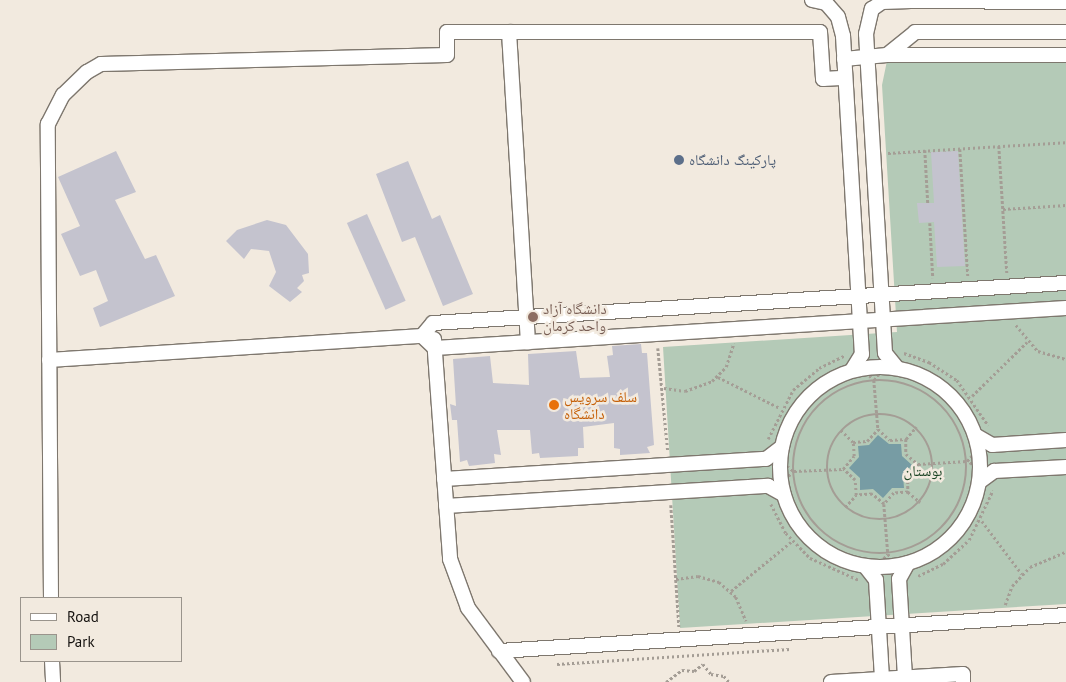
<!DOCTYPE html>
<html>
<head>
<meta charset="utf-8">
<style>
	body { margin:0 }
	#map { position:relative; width:1066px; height:682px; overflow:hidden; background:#f2eadf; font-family:"PT Sans","Noto Naskh Arabic",sans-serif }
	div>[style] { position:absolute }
	.green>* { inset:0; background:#b4cab7 }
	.water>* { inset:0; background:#779ca4 }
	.building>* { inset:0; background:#c4c3ce; transform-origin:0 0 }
	.path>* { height:2.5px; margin-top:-1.25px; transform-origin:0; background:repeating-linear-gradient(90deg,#a49d95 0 2.5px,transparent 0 5px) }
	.path>.ring { margin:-1.25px; padding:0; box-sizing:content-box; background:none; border:2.5px solid #a49d95; border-radius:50% }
	.roads { filter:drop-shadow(1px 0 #7e776e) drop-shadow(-1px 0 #7e776e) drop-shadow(0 1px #7e776e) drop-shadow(0 -1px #7e776e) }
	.minor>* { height:14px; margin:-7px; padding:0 7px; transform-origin:7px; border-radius:7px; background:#fff }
	.minor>.ring { margin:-7px; padding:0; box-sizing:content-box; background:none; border:14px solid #fff; border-radius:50% }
	.dots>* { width:14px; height:14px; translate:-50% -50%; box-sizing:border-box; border:2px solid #f2eadf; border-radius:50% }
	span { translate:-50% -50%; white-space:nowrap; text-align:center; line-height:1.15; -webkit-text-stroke:5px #f2eadf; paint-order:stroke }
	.service-label { font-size:15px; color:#4e5e75 }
	.left { translate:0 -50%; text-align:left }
	.education-label { font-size:15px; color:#785e54 }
	.food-label { font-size:15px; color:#c56008 }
	.park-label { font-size:15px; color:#1a4323 }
	.legend { position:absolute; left:20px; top:597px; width:162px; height:65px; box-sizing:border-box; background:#f2eadf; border:1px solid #9a948c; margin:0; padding:6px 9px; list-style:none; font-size:15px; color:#161310 }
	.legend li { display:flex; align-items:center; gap:10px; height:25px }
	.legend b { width:25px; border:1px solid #9a948c }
</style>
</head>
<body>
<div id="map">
	<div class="green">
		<i style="clip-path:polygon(888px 56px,1066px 57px,1066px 604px,680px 628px,663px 347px,897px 332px,882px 85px)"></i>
	</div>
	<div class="water">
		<i style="clip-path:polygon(878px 435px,889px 444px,901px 444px,902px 456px,912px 465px,903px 475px,904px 488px,892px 488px,883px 498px,873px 489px,860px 490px,860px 478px,849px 468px,859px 457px,858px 446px,869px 445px)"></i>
	</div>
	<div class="building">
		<i style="clip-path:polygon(116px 151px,136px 192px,115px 200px,145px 259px,156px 255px,175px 296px,100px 327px,93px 308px,108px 301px,96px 270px,80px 276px,61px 234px,80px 226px,58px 177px)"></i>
		<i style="clip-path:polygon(958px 151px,965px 266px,937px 267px,934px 222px,919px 223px,917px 203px,934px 203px,931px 152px)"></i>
		<i style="clip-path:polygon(408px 161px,432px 219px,440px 215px,473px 294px,443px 306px,415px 237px,402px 242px,376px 174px)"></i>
		<i style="left:367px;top:214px;width:95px;height:22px;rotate:66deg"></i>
		<i style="clip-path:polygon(267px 220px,286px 225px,308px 254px,309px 273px,302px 275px,304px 281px,297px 288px,302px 292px,290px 302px,269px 286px,276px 272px,269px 251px,251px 249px,244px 259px,226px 241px,237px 230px)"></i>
		<i style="clip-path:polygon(641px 344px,642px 353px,647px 353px,654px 445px,647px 447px,650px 453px,620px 455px,620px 449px,614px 448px,614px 423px,583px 427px,584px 448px,578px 448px,578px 456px,540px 458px,539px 453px,532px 454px,530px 430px,497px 430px,501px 455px,494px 454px,495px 463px,469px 466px,467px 460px,460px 462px,457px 420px,452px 420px,450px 404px,456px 406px,453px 359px,490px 356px,493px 383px,529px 385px,528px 354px,576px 351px,580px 378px,610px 377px,607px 356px,613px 355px,612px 346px)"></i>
	</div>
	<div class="path">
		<i style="left:999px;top:146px;width:127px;rotate:86.4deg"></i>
		<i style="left:960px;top:149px;width:127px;rotate:86.4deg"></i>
		<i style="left:925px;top:150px;width:53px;rotate:86.8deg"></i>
		<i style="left:888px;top:153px;width:178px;rotate:-3.5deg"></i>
		<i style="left:1003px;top:209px;width:63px;rotate:-3.6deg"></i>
		<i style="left:930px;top:223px;width:55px;rotate:86.9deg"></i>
		<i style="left:1016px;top:325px;width:34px;rotate:50deg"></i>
		<i style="left:1038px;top:351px;width:29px;rotate:16deg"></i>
		<i style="left:658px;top:348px;width:104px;rotate:84.5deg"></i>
		<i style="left:904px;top:353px;width:27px;rotate:20deg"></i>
		<i style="left:929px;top:362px;width:33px;rotate:33deg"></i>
		<i style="left:957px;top:380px;width:55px;rotate:55.4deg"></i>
		<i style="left:866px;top:372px;width:11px;rotate:45deg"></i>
		<i style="left:874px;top:380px;width:13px;rotate:-51deg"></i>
		<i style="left:718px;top:377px;width:69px;rotate:26.6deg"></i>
		<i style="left:874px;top:380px;width:48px;rotate:85.2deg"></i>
		<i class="ring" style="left:793px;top:380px;width:171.5px;height:171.5px"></i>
		<i style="left:664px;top:388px;width:21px;rotate:8deg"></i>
		<i style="left:685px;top:391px;width:29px;rotate:-20deg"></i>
		<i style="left:712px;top:381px;width:20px;rotate:-45deg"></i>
		<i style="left:726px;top:367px;width:25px;rotate:-72deg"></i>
		<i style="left:972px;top:396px;width:77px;rotate:-44.5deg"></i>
		<i class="ring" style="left:827px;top:414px;width:103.5px;height:103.5px"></i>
		<i style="left:878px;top:429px;width:16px;rotate:43deg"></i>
		<i style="left:890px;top:440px;width:16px;rotate:-4deg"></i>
		<i style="left:906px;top:439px;width:15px;rotate:90deg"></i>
		<i style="left:906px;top:454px;width:16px;rotate:40deg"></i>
		<i style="left:918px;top:464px;width:16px;rotate:130deg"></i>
		<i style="left:908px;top:476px;width:16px;rotate:90deg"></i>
		<i style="left:908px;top:492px;width:14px;rotate:176deg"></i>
		<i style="left:894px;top:493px;width:15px;rotate:132deg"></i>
		<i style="left:884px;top:504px;width:16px;rotate:-140deg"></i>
		<i style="left:872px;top:494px;width:16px;rotate:176deg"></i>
		<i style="left:856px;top:495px;width:15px;rotate:-94deg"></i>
		<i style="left:855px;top:480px;width:16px;rotate:-137deg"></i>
		<i style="left:843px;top:469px;width:17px;rotate:-50deg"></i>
		<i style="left:854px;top:456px;width:14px;rotate:-94deg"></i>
		<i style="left:853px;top:442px;width:14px;rotate:-4deg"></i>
		<i style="left:867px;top:441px;width:16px;rotate:-47deg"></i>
		<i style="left:841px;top:430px;width:17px;rotate:45deg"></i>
		<i style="left:768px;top:439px;width:55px;rotate:-63deg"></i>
		<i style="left:793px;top:390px;width:34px;rotate:-40deg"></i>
		<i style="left:819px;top:368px;width:28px;rotate:-26deg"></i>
		<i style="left:906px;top:439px;width:16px;rotate:-50deg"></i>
		<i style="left:783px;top:463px;width:14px;rotate:36deg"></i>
		<i style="left:794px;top:471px;width:14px;rotate:135deg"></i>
		<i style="left:918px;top:464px;width:49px;rotate:-3.5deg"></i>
		<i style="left:976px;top:467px;width:11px;rotate:-146deg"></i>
		<i style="left:967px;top:461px;width:13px;rotate:-48deg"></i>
		<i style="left:794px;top:471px;width:49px;rotate:-2.3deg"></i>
		<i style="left:908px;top:492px;width:16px;rotate:40deg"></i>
		<i style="left:771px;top:504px;width:33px;rotate:63deg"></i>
		<i style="left:786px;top:533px;width:35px;rotate:46deg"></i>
		<i style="left:810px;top:558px;width:54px;rotate:24.2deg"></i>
		<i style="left:884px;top:504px;width:50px;rotate:85.4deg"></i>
		<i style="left:671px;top:505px;width:122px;rotate:86.2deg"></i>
		<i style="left:845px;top:507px;width:16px;rotate:-47deg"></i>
		<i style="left:982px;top:521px;width:66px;rotate:53deg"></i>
		<i style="left:880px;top:562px;width:11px;rotate:-45deg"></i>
		<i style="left:888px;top:554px;width:8px;rotate:50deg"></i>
		<i style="left:918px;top:576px;width:28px;rotate:-26deg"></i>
		<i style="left:943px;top:564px;width:35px;rotate:-43deg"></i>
		<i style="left:969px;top:540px;width:55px;rotate:-64.4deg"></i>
		<i style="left:676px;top:579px;width:22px;rotate:-8deg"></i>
		<i style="left:698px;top:576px;width:22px;rotate:16deg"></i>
		<i style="left:719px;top:582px;width:23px;rotate:41deg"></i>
		<i style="left:736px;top:597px;width:26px;rotate:67deg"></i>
		<i style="left:731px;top:591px;width:79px;rotate:-39.3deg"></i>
		<i style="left:1005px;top:605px;width:20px;rotate:-70deg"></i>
		<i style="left:1012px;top:586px;width:26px;rotate:-47deg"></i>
		<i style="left:1030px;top:567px;width:39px;rotate:-23deg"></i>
		<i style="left:557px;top:664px;width:234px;rotate:-3.7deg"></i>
		<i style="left:666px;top:682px;width:20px;rotate:-37deg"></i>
		<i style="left:682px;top:670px;width:12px;rotate:5deg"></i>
		<i style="left:694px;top:671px;width:11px;rotate:-38deg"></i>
		<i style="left:703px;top:664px;width:13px;rotate:51deg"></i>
		<i style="left:711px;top:674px;width:13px;rotate:9deg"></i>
		<i style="left:724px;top:676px;width:8px;rotate:50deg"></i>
	</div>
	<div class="roads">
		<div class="minor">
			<i style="left:812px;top:0;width:14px;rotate:12deg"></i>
			<i style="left:826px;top:3px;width:18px;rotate:49deg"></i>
			<i style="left:838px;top:17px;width:20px;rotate:75deg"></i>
			<i style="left:843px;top:36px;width:319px;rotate:86.6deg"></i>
			<i style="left:862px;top:354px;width:19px;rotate:122deg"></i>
			<i style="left:509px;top:32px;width:311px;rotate:86.5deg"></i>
			<i style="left:887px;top:55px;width:179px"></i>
			<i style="left:844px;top:59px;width:43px;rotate:-5.3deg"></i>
			<i style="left:887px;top:55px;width:36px;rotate:-39deg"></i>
			<i style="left:915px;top:32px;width:151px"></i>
			<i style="left:422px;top:336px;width:18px;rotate:43deg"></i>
			<i style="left:435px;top:348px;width:632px;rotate:-3.63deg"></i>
			<i style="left:434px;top:339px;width:221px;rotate:85.8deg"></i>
			<i style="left:450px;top:559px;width:52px;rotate:69.8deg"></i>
			<i style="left:468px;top:608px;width:92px;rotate:53.4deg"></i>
			<i style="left:49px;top:360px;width:374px;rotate:-3.7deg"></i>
			<i style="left:422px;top:336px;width:17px;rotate:-50deg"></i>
			<i style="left:433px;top:323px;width:634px;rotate:-3.62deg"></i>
			<i class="ring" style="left:780px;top:367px;width:186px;height:186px"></i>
			<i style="left:897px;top:368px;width:19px;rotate:-129deg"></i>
			<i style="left:885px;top:353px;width:320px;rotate:-93.4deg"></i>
			<i style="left:866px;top:34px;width:26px;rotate:-77deg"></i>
			<i style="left:872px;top:9px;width:12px;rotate:-35deg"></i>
			<i style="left:882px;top:2px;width:29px;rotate:-2deg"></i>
			<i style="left:911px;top:1px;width:155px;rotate:0.4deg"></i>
			<i style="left:975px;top:435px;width:20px;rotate:30deg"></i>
			<i style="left:992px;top:445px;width:74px;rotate:-3.9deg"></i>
			<i style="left:444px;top:479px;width:323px;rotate:-3.6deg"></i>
			<i style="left:766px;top:459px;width:20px;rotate:-37deg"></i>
			<i style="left:979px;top:482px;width:19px;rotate:-36deg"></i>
			<i style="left:994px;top:471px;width:72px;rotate:-3.2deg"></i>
			<i style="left:446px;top:506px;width:323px;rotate:-3.6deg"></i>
			<i style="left:768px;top:486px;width:18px;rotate:29deg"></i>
			<i style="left:865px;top:566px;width:18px;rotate:52deg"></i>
			<i style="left:876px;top:580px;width:99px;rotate:86.5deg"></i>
			<i style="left:51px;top:598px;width:474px;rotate:-90.4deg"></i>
			<i style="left:48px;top:124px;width:33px;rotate:-63deg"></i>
			<i style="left:63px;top:95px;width:33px;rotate:-44deg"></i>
			<i style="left:87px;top:72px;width:16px;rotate:-30deg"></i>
			<i style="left:101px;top:64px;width:346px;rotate:-1.5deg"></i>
			<i style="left:447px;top:55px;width:23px;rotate:-90deg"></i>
			<i style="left:447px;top:32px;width:373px"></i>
			<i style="left:820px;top:32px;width:47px;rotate:86.3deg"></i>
			<i style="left:823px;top:79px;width:22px;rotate:-3deg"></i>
			<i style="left:499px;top:651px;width:568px;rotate:-3.63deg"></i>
			<i style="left:52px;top:661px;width:21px;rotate:87deg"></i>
			<i style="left:905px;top:677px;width:98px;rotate:-93.5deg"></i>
			<i style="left:899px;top:579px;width:18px;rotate:-61deg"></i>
			<i style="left:831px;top:682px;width:132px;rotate:-3.5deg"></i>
			<i style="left:963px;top:674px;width:8px;rotate:90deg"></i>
		</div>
	</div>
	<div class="dots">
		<i style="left:679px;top:160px;background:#5c6f8a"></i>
		<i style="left:533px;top:317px;background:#8d6e63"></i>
		<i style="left:554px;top:405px;background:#e8710a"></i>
	</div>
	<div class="service-label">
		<span class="left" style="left:689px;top:160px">پارکینگ دانشگاه</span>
	</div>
	<div class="education-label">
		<span class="left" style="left:543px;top:317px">دانشگاه آزاد<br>واحد کرمان</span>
	</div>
	<div class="food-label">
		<span class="left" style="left:564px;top:405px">سلف سرویس<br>دانشگاه</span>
	</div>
	<div class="park-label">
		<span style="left:923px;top:471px">بوستان</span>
	</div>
	<ul class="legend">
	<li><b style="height:6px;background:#fff"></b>Road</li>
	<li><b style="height:14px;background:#b4cab7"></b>Park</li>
	</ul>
</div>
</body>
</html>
